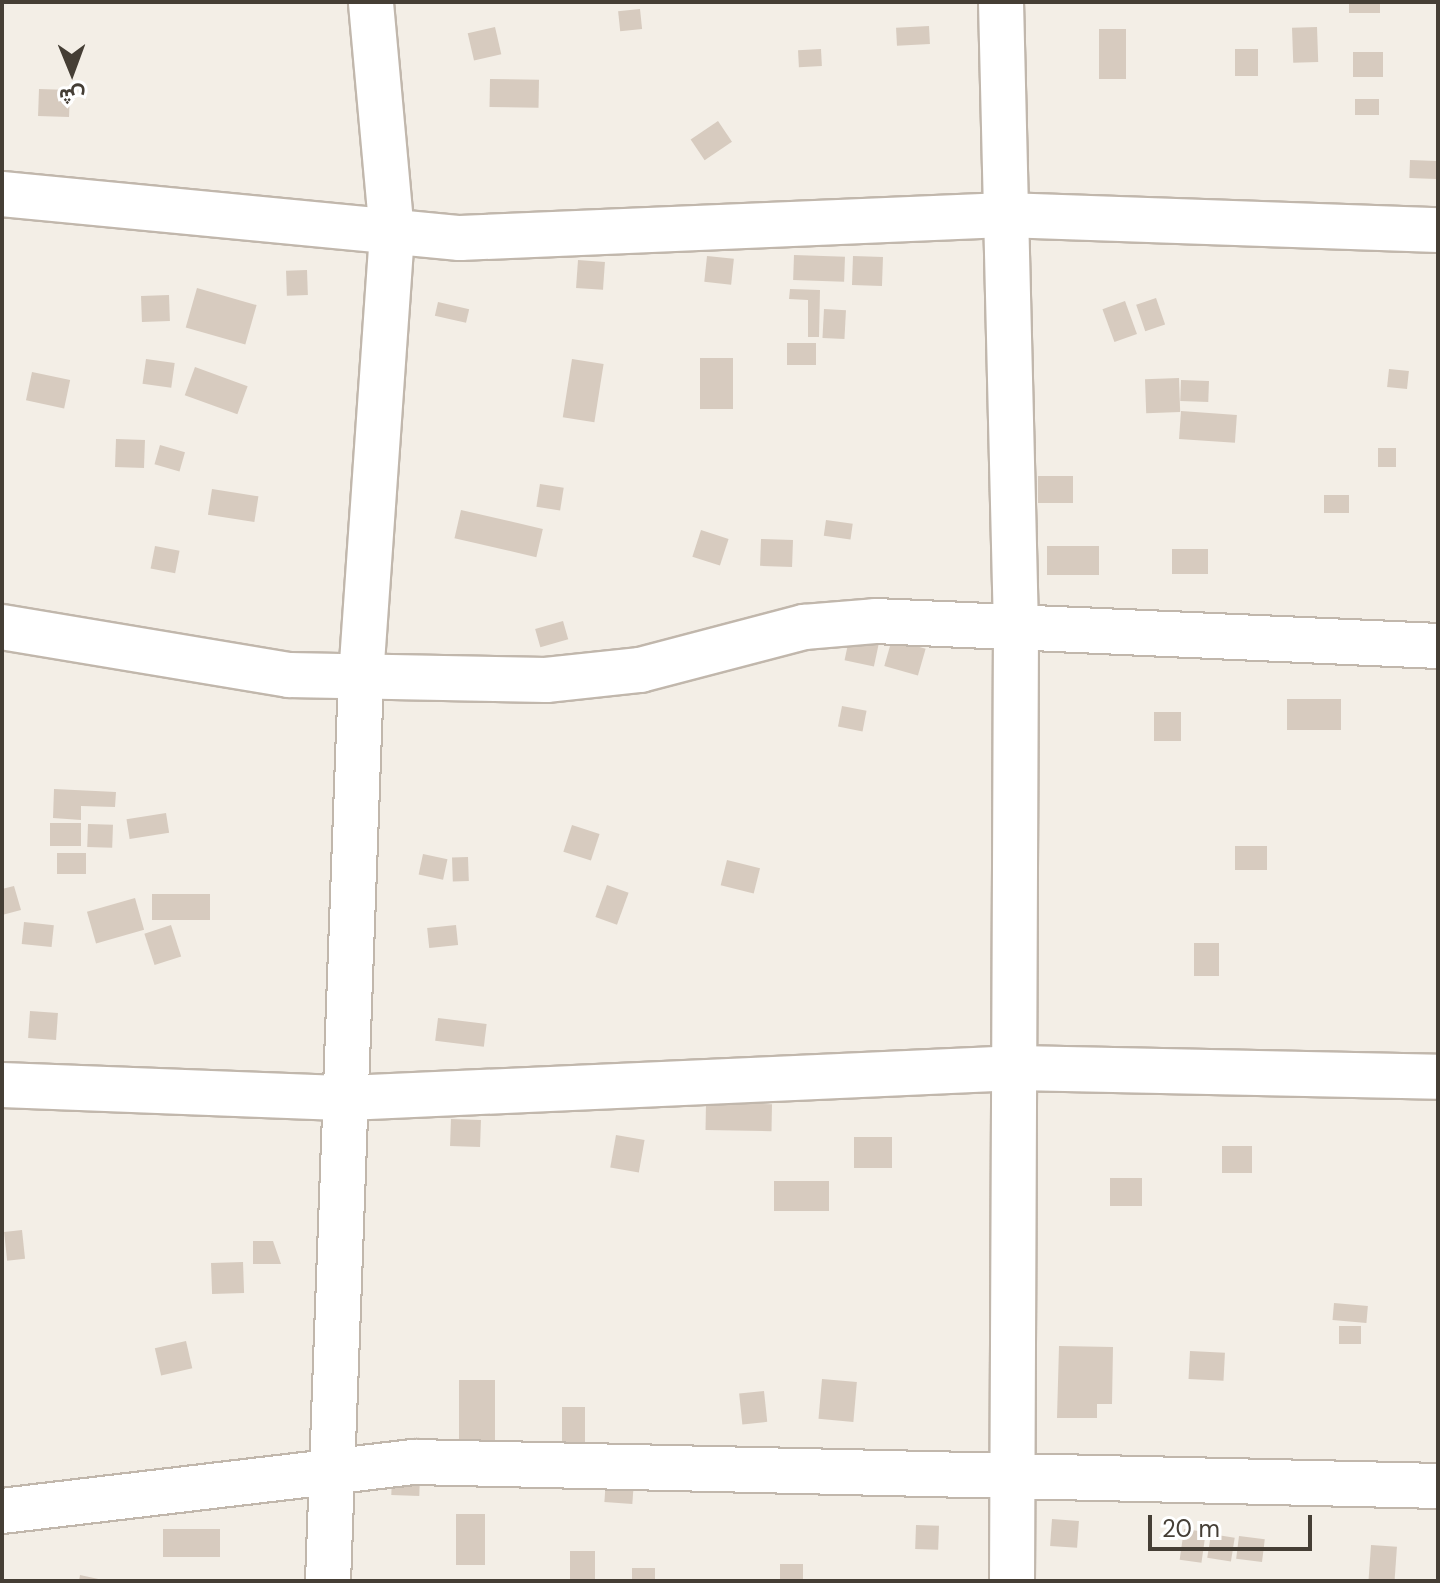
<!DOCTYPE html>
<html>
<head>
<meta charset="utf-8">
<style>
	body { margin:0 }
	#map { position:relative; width:1440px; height:1583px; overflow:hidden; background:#f3eee6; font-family:"DM Sans",Vazirmatn,sans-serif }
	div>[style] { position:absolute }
	.building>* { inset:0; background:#d7cbbf; transform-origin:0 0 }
	.roads { filter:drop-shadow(2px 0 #c1b7ac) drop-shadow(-2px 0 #c1b7ac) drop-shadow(0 2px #c1b7ac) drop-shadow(0 -2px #c1b7ac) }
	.minor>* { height:44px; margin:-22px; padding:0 22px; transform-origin:22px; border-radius:22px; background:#fff }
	span { translate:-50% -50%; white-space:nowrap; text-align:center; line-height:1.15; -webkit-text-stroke:8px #fff; paint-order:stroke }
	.frame { position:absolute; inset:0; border:4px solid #453e35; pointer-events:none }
	.north { position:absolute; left:32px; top:32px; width:80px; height:80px; -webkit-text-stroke:6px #fff; paint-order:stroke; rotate:179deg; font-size:22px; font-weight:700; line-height:32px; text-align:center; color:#453e35 }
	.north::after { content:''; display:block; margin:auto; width:28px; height:36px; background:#453e35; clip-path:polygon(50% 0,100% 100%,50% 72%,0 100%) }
	.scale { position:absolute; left:1148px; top:1515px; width:164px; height:36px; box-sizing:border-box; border:4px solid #453e35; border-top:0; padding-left:10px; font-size:24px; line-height:28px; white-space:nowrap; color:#453e35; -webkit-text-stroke:6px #fff; paint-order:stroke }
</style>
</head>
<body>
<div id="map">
	<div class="building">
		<i style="left:1349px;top:2px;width:31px;height:11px"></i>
		<i style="left:640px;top:9px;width:20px;height:22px;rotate:84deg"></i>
		<i style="left:929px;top:26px;width:18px;height:33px;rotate:87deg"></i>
		<i style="left:495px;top:27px;width:28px;height:28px;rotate:77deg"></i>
		<i style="left:1317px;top:27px;width:35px;height:25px;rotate:88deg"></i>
		<i style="left:1099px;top:29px;width:27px;height:50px"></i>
		<i style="left:821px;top:49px;width:17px;height:23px;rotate:87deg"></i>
		<i style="left:1258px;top:49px;width:27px;height:23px;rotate:90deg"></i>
		<i style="left:1353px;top:52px;width:30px;height:25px"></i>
		<i style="left:490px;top:79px;width:49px;height:28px;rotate:1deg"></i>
		<i style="left:39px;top:89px;width:31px;height:27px;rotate:2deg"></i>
		<i style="left:1355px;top:99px;width:24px;height:16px"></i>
		<i style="left:718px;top:121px;width:25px;height:33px;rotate:56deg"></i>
		<i style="left:1410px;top:160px;width:27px;height:18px;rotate:2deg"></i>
		<i style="left:794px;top:255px;width:51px;height:25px;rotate:2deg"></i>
		<i style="left:707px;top:256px;width:27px;height:26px;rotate:6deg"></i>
		<i style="left:853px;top:256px;width:30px;height:29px;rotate:2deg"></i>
		<i style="left:578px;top:260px;width:27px;height:28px;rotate:4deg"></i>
		<i style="left:307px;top:270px;width:25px;height:21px;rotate:88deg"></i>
		<i style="left:197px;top:288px;width:62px;height:41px;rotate:16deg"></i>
		<i style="clip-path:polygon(790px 289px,820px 290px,819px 337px,808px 337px,808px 300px,789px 299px)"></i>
		<i style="left:169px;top:295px;width:26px;height:28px;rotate:88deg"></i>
		<i style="left:1156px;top:298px;width:28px;height:21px;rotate:71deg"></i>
		<i style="left:1125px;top:301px;width:35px;height:24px;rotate:70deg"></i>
		<i style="left:438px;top:302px;width:32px;height:14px;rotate:13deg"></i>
		<i style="left:824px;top:309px;width:22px;height:29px;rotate:3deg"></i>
		<i style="left:816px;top:343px;width:22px;height:29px;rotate:90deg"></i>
		<i style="left:700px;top:358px;width:33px;height:51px"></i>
		<i style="left:146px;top:359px;width:29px;height:25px;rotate:8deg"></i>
		<i style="left:572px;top:359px;width:32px;height:59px;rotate:9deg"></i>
		<i style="left:195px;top:367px;width:56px;height:30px;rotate:20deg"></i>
		<i style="left:1389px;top:369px;width:20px;height:18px;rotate:6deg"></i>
		<i style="left:32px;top:372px;width:39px;height:29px;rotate:12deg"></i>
		<i style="left:1179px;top:378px;width:34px;height:34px;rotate:88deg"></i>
		<i style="left:1181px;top:380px;width:28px;height:21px;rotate:2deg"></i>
		<i style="left:1181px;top:411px;width:56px;height:28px;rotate:4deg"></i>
		<i style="left:116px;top:439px;width:29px;height:28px;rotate:2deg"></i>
		<i style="left:160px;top:445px;width:26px;height:20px;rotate:16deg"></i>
		<i style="left:1378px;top:448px;width:18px;height:19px"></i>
		<i style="left:1073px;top:476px;width:27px;height:35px;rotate:90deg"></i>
		<i style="left:540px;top:484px;width:24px;height:23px;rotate:9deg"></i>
		<i style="left:212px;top:489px;width:47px;height:26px;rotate:9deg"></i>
		<i style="left:1324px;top:495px;width:25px;height:18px"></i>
		<i style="left:461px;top:510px;width:84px;height:29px;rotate:13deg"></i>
		<i style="left:826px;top:520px;width:27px;height:16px;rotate:8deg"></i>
		<i style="left:701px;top:530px;width:29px;height:28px;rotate:18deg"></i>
		<i style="left:793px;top:540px;width:27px;height:32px;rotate:92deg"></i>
		<i style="left:155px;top:546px;width:25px;height:23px;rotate:11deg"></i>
		<i style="left:1099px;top:546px;width:29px;height:52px;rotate:90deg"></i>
		<i style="left:1172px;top:549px;width:36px;height:25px"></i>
		<i style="left:563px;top:621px;width:19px;height:29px;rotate:74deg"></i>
		<i style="left:851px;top:630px;width:30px;height:31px;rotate:12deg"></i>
		<i style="left:892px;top:639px;width:35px;height:28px;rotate:16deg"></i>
		<i style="left:1287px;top:699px;width:54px;height:31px"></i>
		<i style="left:842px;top:706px;width:25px;height:21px;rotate:11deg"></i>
		<i style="left:1154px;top:712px;width:27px;height:29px"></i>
		<i style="clip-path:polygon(54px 789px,116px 792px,115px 807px,81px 806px,81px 820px,53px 818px)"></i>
		<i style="left:166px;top:813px;width:20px;height:40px;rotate:81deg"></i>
		<i style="left:50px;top:823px;width:31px;height:23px"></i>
		<i style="left:88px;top:824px;width:25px;height:23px;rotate:2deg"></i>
		<i style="left:572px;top:825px;width:29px;height:28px;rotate:18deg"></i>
		<i style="left:1267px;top:846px;width:24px;height:32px;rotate:90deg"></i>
		<i style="left:86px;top:853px;width:21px;height:29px;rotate:90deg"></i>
		<i style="left:423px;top:854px;width:25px;height:21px;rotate:12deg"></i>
		<i style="left:468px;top:857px;width:24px;height:16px;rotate:88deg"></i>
		<i style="left:727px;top:860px;width:34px;height:26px;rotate:14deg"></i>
		<i style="left:607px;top:885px;width:23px;height:34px;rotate:20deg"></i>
		<i style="clip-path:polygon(14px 886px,21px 910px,2px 915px,2px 889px)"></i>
		<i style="left:152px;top:894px;width:58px;height:26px"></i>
		<i style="left:135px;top:898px;width:33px;height:50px;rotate:74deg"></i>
		<i style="left:24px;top:922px;width:30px;height:22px;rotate:6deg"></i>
		<i style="left:171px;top:925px;width:33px;height:28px;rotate:72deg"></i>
		<i style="left:456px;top:925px;width:20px;height:29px;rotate:84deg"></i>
		<i style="left:1194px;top:943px;width:25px;height:33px"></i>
		<i style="left:30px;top:1011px;width:28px;height:27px;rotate:4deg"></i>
		<i style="left:438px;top:1018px;width:49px;height:23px;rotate:7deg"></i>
		<i style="left:706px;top:1103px;width:66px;height:27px;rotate:1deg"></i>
		<i style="left:451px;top:1119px;width:30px;height:27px;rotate:2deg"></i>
		<i style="left:616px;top:1135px;width:29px;height:33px;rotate:10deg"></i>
		<i style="left:854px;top:1137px;width:38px;height:31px"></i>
		<i style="left:1252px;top:1146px;width:27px;height:30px;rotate:90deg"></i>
		<i style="left:1110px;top:1178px;width:32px;height:28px"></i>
		<i style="left:774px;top:1181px;width:55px;height:30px"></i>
		<i style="left:22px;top:1230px;width:29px;height:18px;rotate:84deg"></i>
		<i style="clip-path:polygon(253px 1241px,273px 1241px,281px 1264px,253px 1264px)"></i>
		<i style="left:243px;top:1262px;width:31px;height:32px;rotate:88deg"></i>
		<i style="left:1334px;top:1303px;width:34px;height:17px;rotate:5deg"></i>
		<i style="left:1339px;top:1326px;width:22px;height:18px"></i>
		<i style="left:186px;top:1341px;width:28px;height:32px;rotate:77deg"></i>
		<i style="clip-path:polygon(1059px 1346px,1113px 1347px,1112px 1404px,1097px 1404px,1097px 1418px,1057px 1418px)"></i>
		<i style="left:1190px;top:1351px;width:35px;height:28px;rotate:3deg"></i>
		<i style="left:822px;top:1379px;width:35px;height:40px;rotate:5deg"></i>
		<i style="left:459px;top:1380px;width:36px;height:63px"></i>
		<i style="left:764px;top:1391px;width:31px;height:25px;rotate:84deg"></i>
		<i style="left:562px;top:1407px;width:23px;height:41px"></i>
		<i style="left:392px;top:1475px;width:28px;height:20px;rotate:2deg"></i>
		<i style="left:606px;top:1479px;width:28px;height:23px;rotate:4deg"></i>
		<i style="left:456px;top:1514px;width:29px;height:51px"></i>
		<i style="left:1052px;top:1519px;width:27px;height:27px;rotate:4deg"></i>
		<i style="left:916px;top:1525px;width:23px;height:24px;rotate:2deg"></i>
		<i style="left:220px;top:1529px;width:28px;height:57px;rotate:90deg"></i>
		<i style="left:1184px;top:1529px;width:22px;height:31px;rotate:8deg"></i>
		<i style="left:1211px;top:1534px;width:24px;height:24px;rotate:9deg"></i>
		<i style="left:1239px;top:1536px;width:26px;height:23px;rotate:7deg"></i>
		<i style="left:1371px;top:1545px;width:26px;height:36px;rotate:4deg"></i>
		<i style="left:570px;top:1551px;width:25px;height:30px"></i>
		<i style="left:780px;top:1564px;width:23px;height:17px"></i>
		<i style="left:632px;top:1568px;width:23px;height:13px"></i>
		<i style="clip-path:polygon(80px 1575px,103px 1580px,103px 1581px,79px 1581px)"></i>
	</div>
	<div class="roads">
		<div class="minor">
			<i style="left:1001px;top:2px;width:627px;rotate:88.63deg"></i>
			<i style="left:1016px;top:629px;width:952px;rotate:90.24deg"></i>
			<i style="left:2px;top:194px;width:460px;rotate:5.5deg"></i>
			<i style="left:460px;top:238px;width:545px;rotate:-2.42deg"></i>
			<i style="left:1005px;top:215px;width:433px;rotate:2deg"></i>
			<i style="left:2px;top:627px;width:291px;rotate:9.5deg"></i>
			<i style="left:289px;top:675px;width:257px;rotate:1.1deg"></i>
			<i style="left:546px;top:680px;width:95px;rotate:-6.1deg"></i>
			<i style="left:640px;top:670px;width:170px;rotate:-14.7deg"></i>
			<i style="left:804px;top:627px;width:71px;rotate:-4.8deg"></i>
			<i style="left:875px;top:621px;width:564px;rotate:2.54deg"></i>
			<i style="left:2px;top:1085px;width:345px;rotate:2.2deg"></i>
			<i style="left:347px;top:1098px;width:671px;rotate:-2.56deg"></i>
			<i style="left:1017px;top:1068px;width:421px;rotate:1.2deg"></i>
			<i style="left:2px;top:1511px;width:415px;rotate:-6.8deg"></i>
			<i style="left:414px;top:1462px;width:1024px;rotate:1.34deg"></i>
			<i style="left:328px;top:1581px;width:905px;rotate:-87.91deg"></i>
			<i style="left:361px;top:677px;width:444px;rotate:-86deg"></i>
			<i style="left:392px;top:234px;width:233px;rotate:-95.2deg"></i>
		</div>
	</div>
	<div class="frame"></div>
	<div class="north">ش</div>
	<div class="scale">20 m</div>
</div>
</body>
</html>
